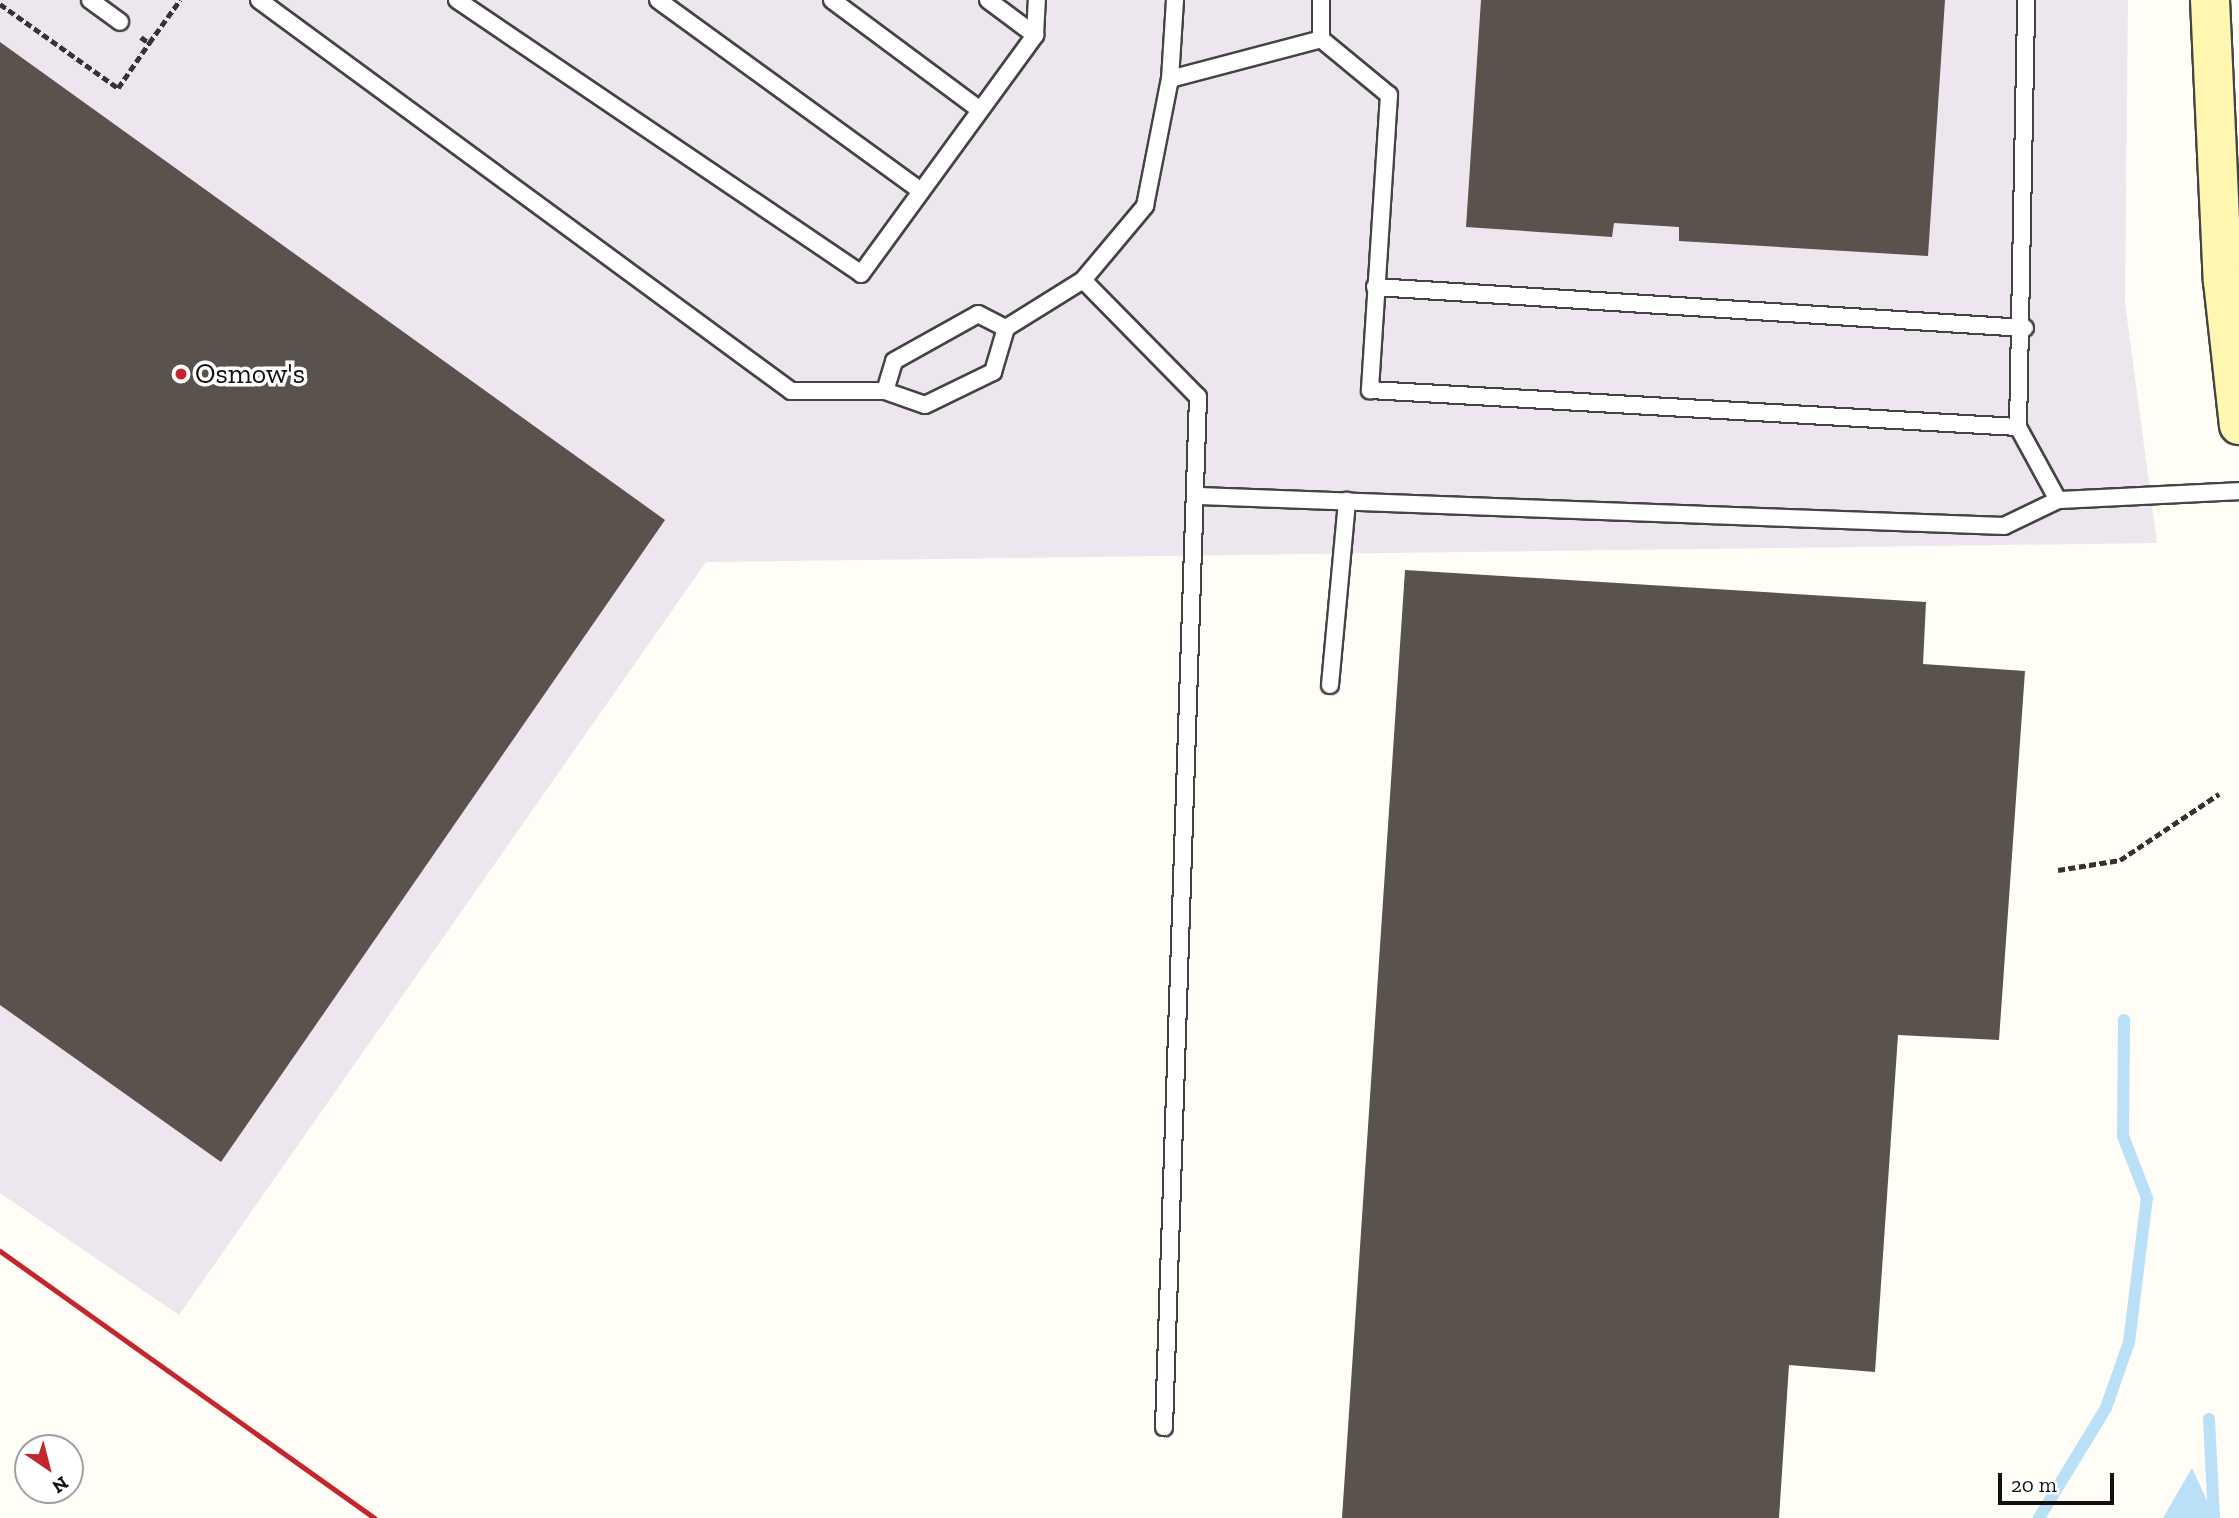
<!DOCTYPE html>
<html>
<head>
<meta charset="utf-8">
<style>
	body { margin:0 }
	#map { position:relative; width:2239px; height:1518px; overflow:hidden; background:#fffdf5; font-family:"Zilla Slab",serif }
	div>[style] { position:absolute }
	.industrial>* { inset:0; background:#eee6ef }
	.water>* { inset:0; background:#b9e0f7 }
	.stream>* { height:12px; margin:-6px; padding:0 6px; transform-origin:6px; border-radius:6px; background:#b9e0f7 }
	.building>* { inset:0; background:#5a524d }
	.path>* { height:4.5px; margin-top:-2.25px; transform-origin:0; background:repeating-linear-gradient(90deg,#333 0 7px,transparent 0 10.5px) }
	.roads { filter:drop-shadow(2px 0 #444) drop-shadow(-2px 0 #444) drop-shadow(0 2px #444) drop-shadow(0 -2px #444) }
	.service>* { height:16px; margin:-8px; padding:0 8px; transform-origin:8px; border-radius:8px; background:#fff }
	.secondary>* { height:38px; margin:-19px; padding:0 19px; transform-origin:19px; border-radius:19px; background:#fff6b0 }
	.rail>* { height:5px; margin:-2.5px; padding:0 2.5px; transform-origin:2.5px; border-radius:2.5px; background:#c4262e }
	.dots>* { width:19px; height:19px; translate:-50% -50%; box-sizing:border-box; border:4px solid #fff; border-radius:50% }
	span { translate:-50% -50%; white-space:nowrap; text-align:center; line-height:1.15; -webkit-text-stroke:7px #fff; paint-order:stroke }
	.poi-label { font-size:28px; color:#111 }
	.left { translate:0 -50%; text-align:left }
	.north { position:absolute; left:14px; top:1434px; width:70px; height:70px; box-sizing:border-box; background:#fff; border:2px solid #a0a0a0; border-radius:50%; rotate:145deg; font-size:19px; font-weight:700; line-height:28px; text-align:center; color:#111 }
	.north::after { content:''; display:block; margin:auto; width:24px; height:32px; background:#c4262e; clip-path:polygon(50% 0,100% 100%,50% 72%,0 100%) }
	.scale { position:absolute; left:1998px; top:1473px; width:116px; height:32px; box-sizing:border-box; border:4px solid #111; border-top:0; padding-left:9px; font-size:21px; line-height:24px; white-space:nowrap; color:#111; -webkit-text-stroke:5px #fff; paint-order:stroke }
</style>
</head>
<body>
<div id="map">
	<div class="industrial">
		<i style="clip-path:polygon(0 0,2128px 0,2125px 303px,2157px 543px,706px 562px,179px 1315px,0 1193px)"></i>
	</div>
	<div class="water">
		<i style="clip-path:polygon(2192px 1468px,2215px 1518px,2163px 1518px)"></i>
	</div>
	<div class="stream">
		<i style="left:2209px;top:1419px;width:99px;rotate:87.1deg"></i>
		<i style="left:2039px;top:1518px;width:129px;rotate:-58.7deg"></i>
		<i style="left:2106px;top:1408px;width:70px;rotate:-70.8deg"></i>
		<i style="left:2129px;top:1342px;width:145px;rotate:-82.9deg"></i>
		<i style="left:2147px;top:1198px;width:66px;rotate:-111.2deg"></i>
		<i style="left:2123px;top:1136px;width:116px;rotate:-89.5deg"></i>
	</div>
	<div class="building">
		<i style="clip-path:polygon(1481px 0,1945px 0,1928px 256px,1679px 241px,1679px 227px,1614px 223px,1612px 237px,1466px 227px)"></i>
		<i style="clip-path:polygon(0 42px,665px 520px,221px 1162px,0 1005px)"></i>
		<i style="clip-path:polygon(1405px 570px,1926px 602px,1923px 664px,2025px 671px,1999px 1040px,1898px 1035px,1875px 1372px,1789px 1365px,1779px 1518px,1342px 1518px)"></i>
	</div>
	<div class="path">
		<i style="left:0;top:4px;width:145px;rotate:35.4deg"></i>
		<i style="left:118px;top:88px;width:55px;rotate:-55.4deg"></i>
		<i style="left:141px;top:37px;width:10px;rotate:37deg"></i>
		<i style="left:149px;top:43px;width:53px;rotate:-54.2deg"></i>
		<i style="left:2058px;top:870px;width:63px;rotate:-9.2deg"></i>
		<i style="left:2120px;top:860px;width:119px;rotate:-33.7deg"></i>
	</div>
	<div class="roads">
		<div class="service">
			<i style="left:90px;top:0;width:37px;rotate:36deg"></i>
			<i style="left:259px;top:0;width:660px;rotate:36.31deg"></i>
			<i style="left:791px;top:391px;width:94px"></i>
			<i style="left:885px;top:391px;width:42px;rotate:19.3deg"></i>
			<i style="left:925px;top:405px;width:76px;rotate:-25.9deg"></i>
			<i style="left:993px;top:372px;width:46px;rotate:-73.5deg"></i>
			<i style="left:1006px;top:328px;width:91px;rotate:-31.9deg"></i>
			<i style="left:1083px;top:280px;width:97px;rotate:-50deg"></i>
			<i style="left:1145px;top:206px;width:129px;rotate:-78.9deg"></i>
			<i style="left:457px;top:0;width:488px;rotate:34.1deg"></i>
			<i style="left:861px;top:274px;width:296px;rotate:-53.9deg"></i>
			<i style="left:1035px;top:35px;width:35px;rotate:-87deg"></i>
			<i style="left:658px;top:0;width:325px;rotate:36deg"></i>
			<i style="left:832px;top:0;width:184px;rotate:36.6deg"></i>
			<i style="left:988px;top:0;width:59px;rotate:36.7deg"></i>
			<i style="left:1175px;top:0;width:79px;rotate:93.6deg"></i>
			<i style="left:1170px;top:79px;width:156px;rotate:-14.8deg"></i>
			<i style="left:1321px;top:39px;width:88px;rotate:39.5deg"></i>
			<i style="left:1389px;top:95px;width:296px;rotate:93.7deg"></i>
			<i style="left:1370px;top:390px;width:649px;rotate:3.27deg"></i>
			<i style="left:2018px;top:427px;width:427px;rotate:-88.9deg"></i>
			<i style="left:1321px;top:39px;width:39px;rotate:-90deg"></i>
			<i style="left:1083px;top:280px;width:164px;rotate:45.5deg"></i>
			<i style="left:1198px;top:397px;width:1031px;rotate:91.89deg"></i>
			<i style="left:1375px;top:287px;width:651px;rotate:3.61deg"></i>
			<i style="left:885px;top:391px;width:31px;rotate:-73deg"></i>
			<i style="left:894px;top:361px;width:96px;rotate:-29.2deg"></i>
			<i style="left:978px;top:314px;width:31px;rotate:27deg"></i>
			<i style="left:2018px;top:427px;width:83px;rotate:61.3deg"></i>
			<i style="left:2058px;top:500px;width:181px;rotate:-2.8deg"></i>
			<i style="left:1199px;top:496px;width:806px;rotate:2.13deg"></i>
			<i style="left:2004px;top:526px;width:60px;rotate:-25.7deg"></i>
			<i style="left:1330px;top:685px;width:185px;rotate:-84.7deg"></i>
		</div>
		<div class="secondary">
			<i style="left:2210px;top:0;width:281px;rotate:87.4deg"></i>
			<i style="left:2223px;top:281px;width:145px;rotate:83.7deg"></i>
		</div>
	</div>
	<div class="rail">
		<i style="left:0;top:1251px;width:460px;rotate:35.5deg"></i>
	</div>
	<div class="dots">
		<i style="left:181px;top:374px;background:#c4262e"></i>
	</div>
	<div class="poi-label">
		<span class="left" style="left:195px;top:374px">Osmow's</span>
	</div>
	<div class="north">N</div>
	<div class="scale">20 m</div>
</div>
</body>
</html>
